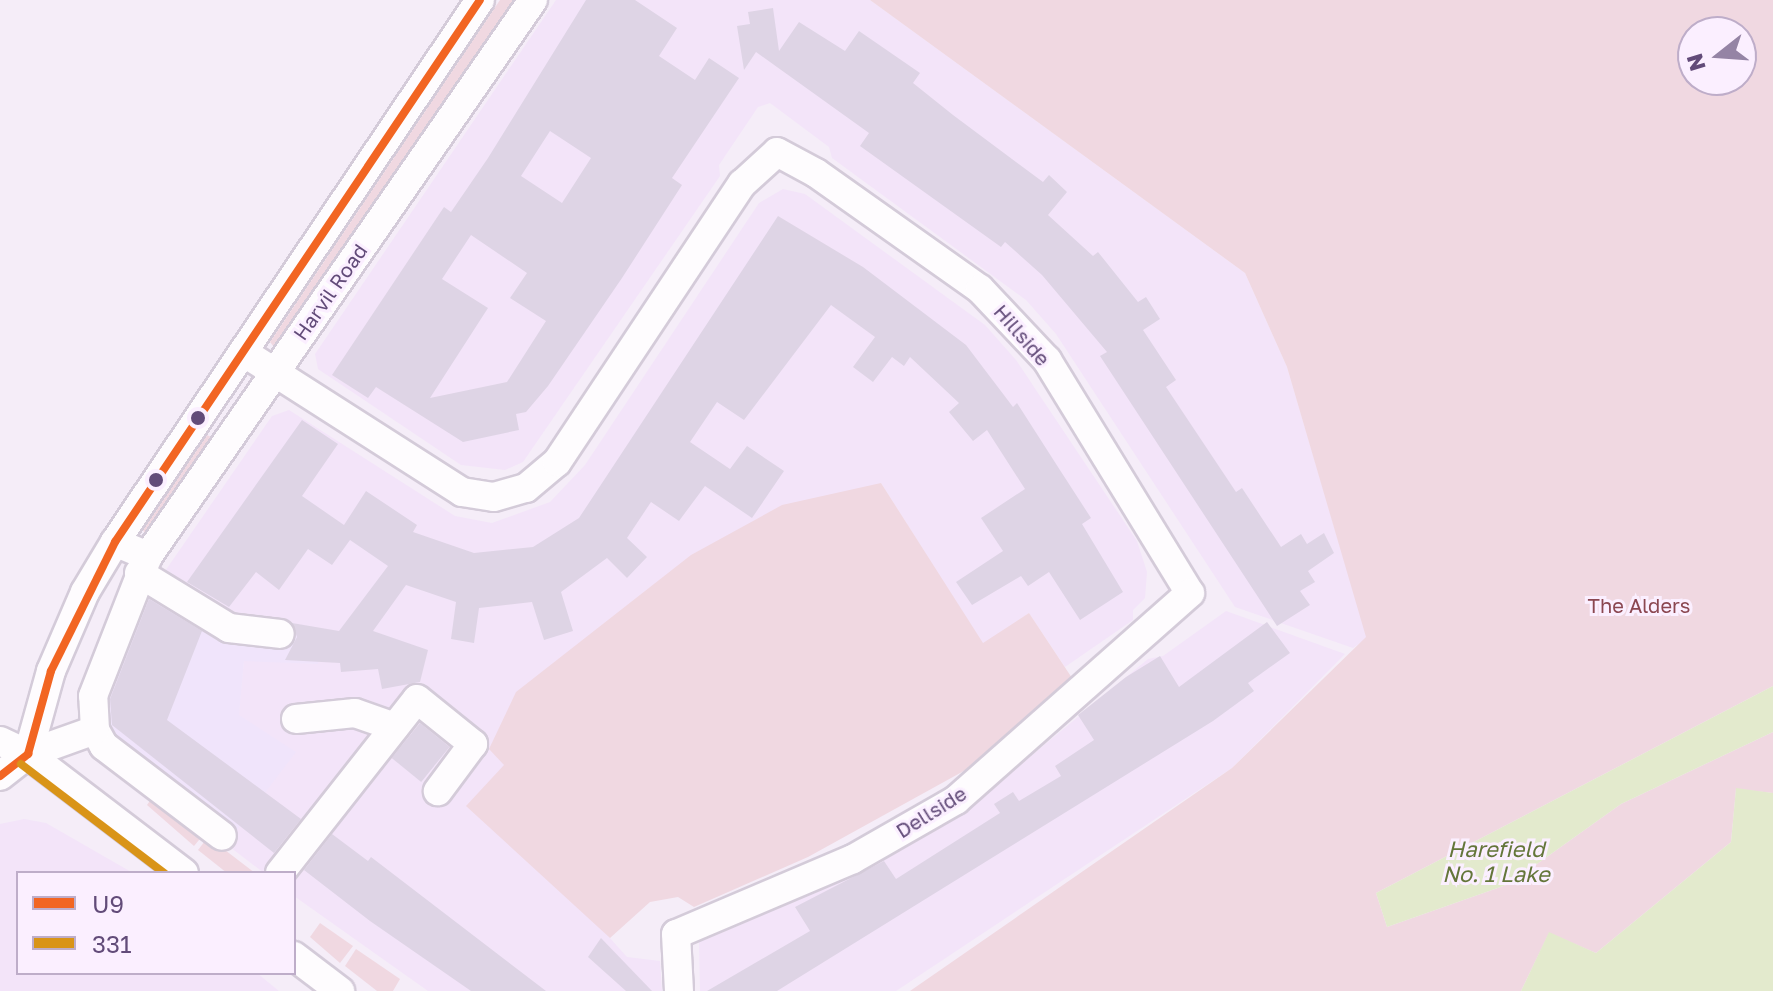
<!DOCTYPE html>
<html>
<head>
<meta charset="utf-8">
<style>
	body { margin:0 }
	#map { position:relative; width:1773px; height:991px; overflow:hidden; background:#f5edf8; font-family:"Golos Text",sans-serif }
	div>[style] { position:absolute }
	.residential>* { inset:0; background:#f3e4f9 }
	.commercial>* { inset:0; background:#f0e4fb }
	.green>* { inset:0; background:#f0d8e1 }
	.water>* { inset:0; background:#e3eacd }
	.building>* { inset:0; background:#ded4e5; transform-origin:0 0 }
	.roads { filter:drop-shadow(2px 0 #d4cbd9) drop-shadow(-2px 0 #d4cbd9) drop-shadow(0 2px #d4cbd9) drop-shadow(0 -2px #d4cbd9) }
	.minor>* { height:28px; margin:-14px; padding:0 14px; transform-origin:14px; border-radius:14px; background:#fefcfe }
	.bus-1>* { height:8px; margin:-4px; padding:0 4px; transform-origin:4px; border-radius:4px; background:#f26522 }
	.bus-2>* { height:8px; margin:-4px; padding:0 4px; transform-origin:4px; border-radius:4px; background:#d99418 }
	.dots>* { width:22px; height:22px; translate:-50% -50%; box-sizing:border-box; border:4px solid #fbefff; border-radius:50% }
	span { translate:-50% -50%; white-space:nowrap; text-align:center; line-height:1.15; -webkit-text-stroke:6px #fbefff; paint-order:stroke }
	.street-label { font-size:20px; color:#624b79 }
	.park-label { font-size:20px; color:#8b4751 }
	.water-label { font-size:22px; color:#64763a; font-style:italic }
	.legend { position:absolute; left:16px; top:871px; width:280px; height:104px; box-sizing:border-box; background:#fbefff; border:2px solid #beadc9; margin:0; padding:10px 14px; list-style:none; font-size:24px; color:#624b79 }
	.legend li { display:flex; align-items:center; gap:16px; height:40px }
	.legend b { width:40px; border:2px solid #beadc9 }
	.north { position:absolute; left:1677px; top:16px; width:80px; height:80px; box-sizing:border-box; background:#fbefff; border:2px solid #beadc9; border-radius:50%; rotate:253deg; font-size:22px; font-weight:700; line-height:32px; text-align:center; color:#624b79 }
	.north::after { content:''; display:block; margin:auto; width:28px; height:36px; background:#9584a5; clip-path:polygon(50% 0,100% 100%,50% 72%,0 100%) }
</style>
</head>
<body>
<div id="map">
	<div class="residential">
		<i style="clip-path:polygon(556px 0,870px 0,1245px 273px,1287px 367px,1367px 638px,1353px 648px,1235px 607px,1056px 334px,1026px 300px,832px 158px,829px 147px,770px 103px,758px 107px,719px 165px,720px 176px,523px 462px,505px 470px,461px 465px,318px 369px,315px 354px)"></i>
		<i style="clip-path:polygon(783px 189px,805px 194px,985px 325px,1016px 360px,1137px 541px,1147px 572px,1145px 598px,1133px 610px,1133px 620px,1065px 667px,1029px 613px,983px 644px,881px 483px,505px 764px,590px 916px,627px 957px,660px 961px,662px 991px,428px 991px,294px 896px,294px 873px,264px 873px,226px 844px,244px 660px,318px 664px,212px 611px,161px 577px,272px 416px,289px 410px,455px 516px,492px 523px,550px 502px,585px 465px,759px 203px)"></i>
		<i style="clip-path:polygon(1226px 611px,1345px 654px,1232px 768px,896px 991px,700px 991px,699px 941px,853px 876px,957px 817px,1148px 659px,1163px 656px)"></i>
		<i style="clip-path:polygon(24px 819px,46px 823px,133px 873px,18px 873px,18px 973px,257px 973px,279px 991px,0 991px,0 824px)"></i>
	</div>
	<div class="commercial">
		<i style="clip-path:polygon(161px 577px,212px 611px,325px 630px,318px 664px,244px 661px,239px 715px,296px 752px,226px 844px,101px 747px,120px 599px,146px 599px)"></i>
	</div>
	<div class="green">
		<i style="clip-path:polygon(500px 0,519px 0,274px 347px,270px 342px)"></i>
		<i style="clip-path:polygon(evenodd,870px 0,1773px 0,1773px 686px,1376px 893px,1387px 927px,1509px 884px,1621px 804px,1773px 732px,1773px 793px,1736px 789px,1731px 842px,1596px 953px,1549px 933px,1521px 991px,910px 991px,1232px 768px,1366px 637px,1287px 367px,1245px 273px,870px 0,1693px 32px,1741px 32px,1741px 80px,1693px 80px,1693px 32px)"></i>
		<i style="clip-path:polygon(207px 435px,213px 438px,146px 535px,143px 530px)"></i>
		<i style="clip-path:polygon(881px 483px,983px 643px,1029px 613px,1072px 678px,971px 767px,808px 857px,694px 907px,678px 897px,650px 902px,610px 938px,466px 806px,504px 765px,489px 749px,516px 692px,691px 555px,782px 505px)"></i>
		<i style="clip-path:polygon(154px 795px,204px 834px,194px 846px,147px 805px)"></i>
		<i style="clip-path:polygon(208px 837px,255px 873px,227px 873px,198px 850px)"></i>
		<i style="clip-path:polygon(320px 923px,353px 946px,340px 963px,310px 937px)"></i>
		<i style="clip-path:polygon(356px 949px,400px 979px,393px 991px,377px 991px,345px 966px)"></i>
	</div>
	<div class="water">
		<i style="clip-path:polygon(1773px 686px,1773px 732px,1621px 804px,1509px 884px,1387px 927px,1376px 893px)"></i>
		<i style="clip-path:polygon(1736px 788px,1773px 793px,1773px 991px,1521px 991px,1549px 932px,1596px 953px,1731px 842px)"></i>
	</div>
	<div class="building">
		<i style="clip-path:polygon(evenodd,586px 0,635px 0,677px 28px,659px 56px,695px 80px,709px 58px,739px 78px,672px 178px,682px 185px,622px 278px,548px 386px,526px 412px,516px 414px,519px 430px,463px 442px,376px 387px,368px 398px,332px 375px,444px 207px,451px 212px,488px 158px,586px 0,550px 131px,591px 158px,562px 203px,521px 176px,550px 131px,586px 0,471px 235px,527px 273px,510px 298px,546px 321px,507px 382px,430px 398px,488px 308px,442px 279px,471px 235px)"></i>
		<i style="clip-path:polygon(773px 8px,779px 51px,799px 22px,845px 51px,859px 31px,920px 73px,913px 83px,953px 115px,1043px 182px,1049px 175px,1067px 192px,1048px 215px,1093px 256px,1098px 252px,1138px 302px,1146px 297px,1160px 319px,1143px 330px,1176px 380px,1166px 387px,1236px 492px,1242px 488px,1281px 547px,1301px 534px,1307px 544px,1324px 533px,1334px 553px,1308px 571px,1315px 582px,1300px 591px,1310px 605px,1277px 626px,1100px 356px,1107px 352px,1042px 275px,1005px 242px,1001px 247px,860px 146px,869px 133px,756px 52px,744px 70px,737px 26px,750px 24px,748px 12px)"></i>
		<i style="clip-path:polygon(778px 216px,863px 267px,966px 345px,1013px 407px,1017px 403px,1058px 467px,1091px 518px,1082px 524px,1123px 592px,1080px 620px,1049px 572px,1028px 586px,1021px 576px,972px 605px,956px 582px,1003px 551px,981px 518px,1025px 489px,987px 430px,973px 441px,949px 412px,959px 403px,910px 357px,904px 366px,892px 357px,873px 382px,853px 367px,875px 337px,831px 305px,744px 420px,717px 402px,690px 442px,730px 469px,747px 446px,784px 471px,752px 518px,705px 486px,679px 521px,651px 502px,627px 538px,647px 557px,627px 578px,607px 558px,561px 592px,573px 631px,544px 640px,532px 602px,479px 608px,474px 643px,451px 639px,456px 602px,406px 585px,373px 631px,428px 650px,420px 682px,382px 689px,378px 669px,341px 672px,340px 663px,285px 660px,297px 637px,292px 623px,339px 631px,388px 566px,350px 540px,332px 565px,308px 549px,279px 590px,256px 572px,229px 607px,187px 582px,302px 420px,338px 444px,302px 496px,344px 525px,366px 491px,417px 525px,413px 532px,474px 553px,533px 547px,579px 518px)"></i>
		<i style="clip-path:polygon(149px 599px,202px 631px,167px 720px,301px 819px,274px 853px,112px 725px,110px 699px)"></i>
		<i style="clip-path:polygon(1267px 622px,1290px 653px,1248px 683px,1254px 691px,1213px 721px,777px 991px,707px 991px,810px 931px,795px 907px,884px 861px,896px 879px,1000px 813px,994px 804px,1013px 792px,1019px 801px,1061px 776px,1055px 766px,1094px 740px,1078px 715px,1126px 677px,1160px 656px,1179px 687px)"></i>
		<i style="left:420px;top:723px;width:38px;height:45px;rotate:39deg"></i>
		<i style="clip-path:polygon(332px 834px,368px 861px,371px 857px,546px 991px,471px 991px,370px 921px,304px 870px)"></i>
		<i style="clip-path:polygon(601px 938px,652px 991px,626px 991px,588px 957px)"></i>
	</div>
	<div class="roads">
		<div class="minor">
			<i style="left:243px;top:352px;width:260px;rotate:32.6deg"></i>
			<i style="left:462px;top:492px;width:32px;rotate:9deg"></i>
			<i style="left:494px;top:497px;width:33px;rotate:-16deg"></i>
			<i style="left:526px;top:488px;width:40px;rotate:-40deg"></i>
			<i style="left:557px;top:462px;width:334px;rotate:-56.4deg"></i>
			<i style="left:742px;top:184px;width:47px;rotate:-42.4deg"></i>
			<i style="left:777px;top:152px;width:44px;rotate:28.3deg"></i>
			<i style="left:816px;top:173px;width:201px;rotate:35.3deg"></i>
			<i style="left:980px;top:289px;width:98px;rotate:46.7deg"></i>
			<i style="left:1047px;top:360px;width:273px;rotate:58.5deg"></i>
			<i style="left:1190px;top:593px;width:312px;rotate:138.5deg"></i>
			<i style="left:956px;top:800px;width:119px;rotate:150.2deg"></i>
			<i style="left:853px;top:859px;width:192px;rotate:157deg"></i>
			<i style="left:676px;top:934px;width:57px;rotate:87deg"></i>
			<i style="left:115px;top:542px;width:36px;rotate:23deg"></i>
			<i style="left:148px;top:556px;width:676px;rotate:-55.3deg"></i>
			<i style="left:139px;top:573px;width:105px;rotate:31.4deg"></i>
			<i style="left:229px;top:628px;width:51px;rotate:6.7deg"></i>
			<i style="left:296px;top:719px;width:59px;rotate:-5.8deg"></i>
			<i style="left:355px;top:713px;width:42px;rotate:19.3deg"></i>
			<i style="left:95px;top:730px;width:18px;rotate:61deg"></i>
			<i style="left:104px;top:746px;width:148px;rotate:37.3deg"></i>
			<i style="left:0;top:741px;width:31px;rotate:25deg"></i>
			<i style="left:28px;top:754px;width:196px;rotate:37.3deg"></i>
			<i style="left:28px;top:754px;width:71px;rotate:-19.7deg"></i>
			<i style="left:95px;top:730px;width:34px;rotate:-93deg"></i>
			<i style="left:93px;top:696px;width:150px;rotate:-68.6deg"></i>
			<i style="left:0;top:776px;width:36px;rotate:-38deg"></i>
			<i style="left:28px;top:754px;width:86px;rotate:-74.5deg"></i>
			<i style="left:51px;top:671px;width:86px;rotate:-66.7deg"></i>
			<i style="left:85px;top:592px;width:58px;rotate:-59deg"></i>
			<i style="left:115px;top:542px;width:653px;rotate:-56.04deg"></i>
			<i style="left:280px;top:873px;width:221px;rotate:-51.8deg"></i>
			<i style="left:417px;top:699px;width:72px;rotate:38.8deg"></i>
			<i style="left:473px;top:744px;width:59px;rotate:126.7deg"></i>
			<i style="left:294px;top:956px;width:58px;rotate:37.3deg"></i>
		</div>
	</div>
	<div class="bus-1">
		<i style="left:0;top:776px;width:36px;rotate:-38deg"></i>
		<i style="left:28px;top:754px;width:86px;rotate:-74.5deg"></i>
		<i style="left:51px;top:671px;width:144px;rotate:-63.6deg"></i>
		<i style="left:115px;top:542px;width:653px;rotate:-56.04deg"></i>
	</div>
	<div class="bus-2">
		<i style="left:21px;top:764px;width:180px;rotate:37.3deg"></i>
	</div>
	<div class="dots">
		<i style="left:198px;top:418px;background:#624b79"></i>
		<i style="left:156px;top:480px;background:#624b79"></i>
	</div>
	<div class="street-label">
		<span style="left:330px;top:292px;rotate:-55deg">Harvil Road</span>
		<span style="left:1022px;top:335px;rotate:49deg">Hillside</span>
		<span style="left:931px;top:812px;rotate:-32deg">Dellside</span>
	</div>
	<div class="park-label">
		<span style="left:1639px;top:605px">The Alders</span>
	</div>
	<div class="water-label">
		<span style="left:1496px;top:861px">Harefield<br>No. 1 Lake</span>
	</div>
	<ul class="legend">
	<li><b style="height:10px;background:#f26522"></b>U9</li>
	<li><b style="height:10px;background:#d99418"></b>331</li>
	</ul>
	<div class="north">N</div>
</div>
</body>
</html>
